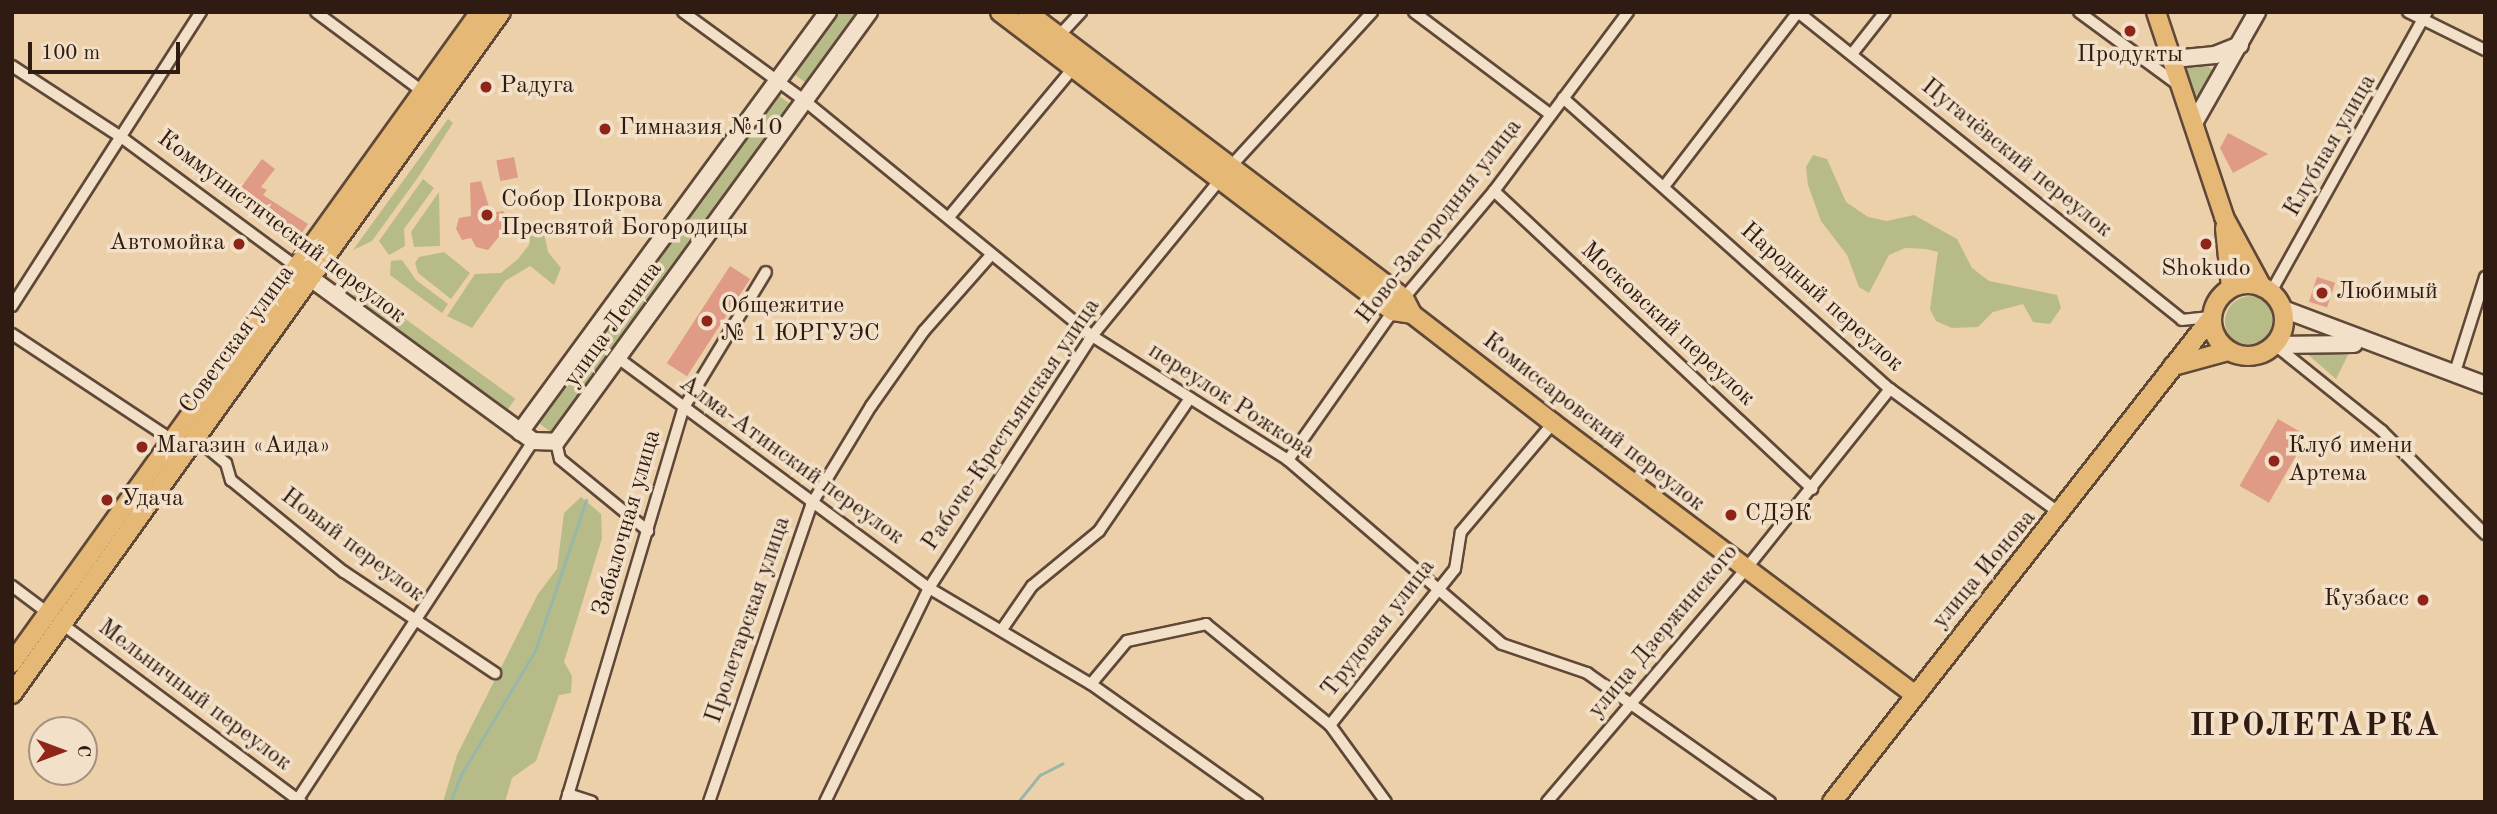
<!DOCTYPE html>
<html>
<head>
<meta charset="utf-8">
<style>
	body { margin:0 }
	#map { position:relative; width:2497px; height:814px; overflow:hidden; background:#ebd0aa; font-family:"Old Standard TT",serif }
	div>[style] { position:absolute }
	.green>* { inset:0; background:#b7bb88; transform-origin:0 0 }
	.round { border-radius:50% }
	.stream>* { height:2.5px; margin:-1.25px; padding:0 1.25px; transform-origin:1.25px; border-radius:1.25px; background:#98b7a9 }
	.building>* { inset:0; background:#df9b85; transform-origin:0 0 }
	.roads { filter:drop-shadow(2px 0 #5f4838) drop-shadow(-2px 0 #5f4838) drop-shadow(0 2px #5f4838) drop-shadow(0 -2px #5f4838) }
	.minor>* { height:10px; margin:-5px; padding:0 5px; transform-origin:5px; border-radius:5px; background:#f2e0c8 }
	.secondary>* { height:16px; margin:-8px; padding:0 8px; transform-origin:8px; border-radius:8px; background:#f2e0c8 }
	.primary>* { height:18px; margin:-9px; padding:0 9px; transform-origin:9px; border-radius:9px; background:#e6b875 }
	.primary>.ring { margin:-9px; padding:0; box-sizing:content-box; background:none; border:18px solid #e6b875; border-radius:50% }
	.dots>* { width:19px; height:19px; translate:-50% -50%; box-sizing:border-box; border:4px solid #f2e0c8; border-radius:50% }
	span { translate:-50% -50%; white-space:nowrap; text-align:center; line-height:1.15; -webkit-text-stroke:7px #f2e0c8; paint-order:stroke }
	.poi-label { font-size:24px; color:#301b12 }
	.left { translate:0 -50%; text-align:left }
	.right { translate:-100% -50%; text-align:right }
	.street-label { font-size:24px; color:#301b12 }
	.district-label { font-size:32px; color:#301b12; font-weight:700; letter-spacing:2px }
	.frame { position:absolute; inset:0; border:14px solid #301b12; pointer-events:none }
	.north { position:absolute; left:28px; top:716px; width:70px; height:70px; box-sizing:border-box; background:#f2e0c8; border:2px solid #a4917f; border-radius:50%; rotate:90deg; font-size:19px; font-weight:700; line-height:28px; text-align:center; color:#301b12 }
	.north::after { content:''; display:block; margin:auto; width:24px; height:32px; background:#8f2418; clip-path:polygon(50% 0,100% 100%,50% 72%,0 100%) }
	.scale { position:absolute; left:28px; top:42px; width:152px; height:32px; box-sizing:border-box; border:4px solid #301b12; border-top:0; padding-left:9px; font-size:21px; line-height:24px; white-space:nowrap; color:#301b12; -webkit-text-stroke:5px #f2e0c8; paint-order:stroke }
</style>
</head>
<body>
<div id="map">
	<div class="green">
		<i style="clip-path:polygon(834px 12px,858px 12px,806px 83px,790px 71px)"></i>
		<i style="clip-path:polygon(2191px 63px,2205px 63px,2213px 71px,2214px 79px,2197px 102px,2182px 68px)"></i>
		<i style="left:774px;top:92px;width:22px;height:406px;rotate:36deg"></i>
		<i style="clip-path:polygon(448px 119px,453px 123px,419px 176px,372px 241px,353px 250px)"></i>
		<i style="clip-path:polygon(1813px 155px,1827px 159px,1846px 202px,1868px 217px,1887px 221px,1914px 215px,1957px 239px,1972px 268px,1989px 281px,2057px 295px,2061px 308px,2050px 324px,2033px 322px,2023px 304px,1993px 312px,1978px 327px,1952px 328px,1936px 321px,1930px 309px,1938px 252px,1926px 249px,1905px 248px,1889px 255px,1869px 293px,1859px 287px,1847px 255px,1821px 221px,1808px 185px,1806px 167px)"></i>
		<i style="clip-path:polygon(423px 179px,434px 188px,404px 229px,405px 246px,389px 255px,379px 241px)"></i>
		<i style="clip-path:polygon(439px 192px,440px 246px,414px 247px,411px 232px)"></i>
		<i style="clip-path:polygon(530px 221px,542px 224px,548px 252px,561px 268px,554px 285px,530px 266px,505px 281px,472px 328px,447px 316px,475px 274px,501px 273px,518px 259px,529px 245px)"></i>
		<i style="clip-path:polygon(444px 252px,470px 273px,451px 299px,418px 273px,415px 263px,419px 257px)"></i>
		<i style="clip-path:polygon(402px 260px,416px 280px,448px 304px,442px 313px,390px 275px,391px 261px)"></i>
		<i style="left:360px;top:286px;width:192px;height:16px;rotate:36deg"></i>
		<i class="round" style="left:2225px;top:296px;width:52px;height:52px"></i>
		<i style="clip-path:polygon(2338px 349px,2349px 353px,2336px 379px,2304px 351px)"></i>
		<i style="clip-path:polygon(581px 497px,601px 514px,602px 538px,564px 662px,572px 676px,571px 693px,559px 695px,536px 761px,512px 778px,505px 802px,443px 802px,457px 755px,538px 594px,557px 569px,564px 513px)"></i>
	</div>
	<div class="stream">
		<i style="left:450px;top:802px;width:31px;rotate:-68deg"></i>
		<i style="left:462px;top:773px;width:142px;rotate:-59.1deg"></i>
		<i style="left:535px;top:651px;width:159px;rotate:-71.3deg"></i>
		<i style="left:1018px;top:802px;width:35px;rotate:-51deg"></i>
		<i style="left:1040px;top:775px;width:25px;rotate:-27deg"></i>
	</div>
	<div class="building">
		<i style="clip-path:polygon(2228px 133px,2268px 154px,2233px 173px,2220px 148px)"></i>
		<i style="left:514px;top:157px;width:21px;height:18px;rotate:79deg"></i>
		<i style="clip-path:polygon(262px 159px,275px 169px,261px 187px,267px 190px,263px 195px,308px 224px,299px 237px,238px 191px)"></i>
		<i style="clip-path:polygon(481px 181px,491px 213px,503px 211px,511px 222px,488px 250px,476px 247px,471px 238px,462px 240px,456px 229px,459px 218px,471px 216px,470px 183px)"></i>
		<i style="left:730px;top:266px;width:24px;height:116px;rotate:33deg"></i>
		<i style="left:2317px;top:277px;width:19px;height:26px;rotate:18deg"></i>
		<i style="left:2278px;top:419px;width:34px;height:77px;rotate:30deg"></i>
	</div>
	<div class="roads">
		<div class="minor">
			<i style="left:316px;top:12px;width:132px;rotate:36.7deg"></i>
			<i style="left:683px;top:12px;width:151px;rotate:36.1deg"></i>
			<i style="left:805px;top:101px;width:371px;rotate:39.3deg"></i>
			<i style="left:1092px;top:336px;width:232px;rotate:32.3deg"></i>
			<i style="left:1288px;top:460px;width:282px;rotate:40.7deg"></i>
			<i style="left:1502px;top:644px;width:90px;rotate:18.8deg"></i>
			<i style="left:1587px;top:673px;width:224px;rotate:35.2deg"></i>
			<i style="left:1414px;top:12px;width:171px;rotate:36.9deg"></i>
			<i style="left:2079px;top:12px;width:127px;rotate:36.3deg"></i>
			<i style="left:2408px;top:12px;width:86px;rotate:26.3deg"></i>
			<i style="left:1056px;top:39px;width:37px;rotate:-47deg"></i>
			<i style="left:1852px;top:54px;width:53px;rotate:-51.8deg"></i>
			<i style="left:12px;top:66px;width:130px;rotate:33.1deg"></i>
			<i style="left:121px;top:137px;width:219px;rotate:36.5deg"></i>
			<i style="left:1563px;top:98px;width:438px;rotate:41.7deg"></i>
			<i style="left:1890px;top:389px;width:213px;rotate:36.2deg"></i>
			<i style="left:1666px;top:184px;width:217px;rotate:-52.5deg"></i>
			<i style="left:1798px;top:12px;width:492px;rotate:38.7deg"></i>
			<i style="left:2182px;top:320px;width:30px;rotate:-6deg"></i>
			<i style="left:1494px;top:191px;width:436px;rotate:43.1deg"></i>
			<i style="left:949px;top:217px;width:194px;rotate:-50.2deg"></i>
			<i style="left:2271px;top:292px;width:321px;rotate:-60.9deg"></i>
			<i style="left:12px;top:306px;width:350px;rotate:-57.3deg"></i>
			<i style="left:12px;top:334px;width:192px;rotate:33.5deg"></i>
			<i style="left:2275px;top:345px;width:137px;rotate:38.8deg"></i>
			<i style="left:2382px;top:431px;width:146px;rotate:45deg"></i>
			<i style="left:618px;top:358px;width:387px;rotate:36.5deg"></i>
			<i style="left:929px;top:588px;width:188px;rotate:30.7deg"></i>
			<i style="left:1091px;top:684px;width:204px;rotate:35.4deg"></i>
			<i style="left:2454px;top:375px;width:103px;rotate:-72.4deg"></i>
			<i style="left:197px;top:439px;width:38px;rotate:40deg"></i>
			<i style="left:226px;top:463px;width:18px;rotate:74deg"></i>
			<i style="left:231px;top:480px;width:146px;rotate:39.2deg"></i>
			<i style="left:344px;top:572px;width:182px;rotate:33.8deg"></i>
			<i style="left:556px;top:442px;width:17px;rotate:77deg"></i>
			<i style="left:560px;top:459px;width:114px;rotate:39.3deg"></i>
			<i style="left:1288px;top:460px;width:182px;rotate:-54.8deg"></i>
			<i style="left:1393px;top:311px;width:157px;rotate:-49.9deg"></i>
			<i style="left:1494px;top:191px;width:224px;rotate:-53.2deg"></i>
			<i style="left:12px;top:586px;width:45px;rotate:36.9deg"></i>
			<i style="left:62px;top:624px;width:298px;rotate:36.7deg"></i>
			<i style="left:1003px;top:628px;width:51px;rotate:-55.4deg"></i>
			<i style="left:1032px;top:586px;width:87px;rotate:-39.4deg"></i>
			<i style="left:1099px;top:531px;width:161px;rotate:-55.6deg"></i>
			<i style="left:1091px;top:684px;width:56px;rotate:-50.1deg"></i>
			<i style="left:1127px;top:641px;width:81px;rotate:-12.1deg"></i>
			<i style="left:1206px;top:624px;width:160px;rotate:39.2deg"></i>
			<i style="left:1330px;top:725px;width:95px;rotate:54deg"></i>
			<i style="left:1330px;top:725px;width:200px;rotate:-51.3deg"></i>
			<i style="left:1455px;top:569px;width:37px;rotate:-81deg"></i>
			<i style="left:1461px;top:532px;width:143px;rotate:-49.8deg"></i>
			<i style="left:568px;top:794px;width:25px;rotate:18deg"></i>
			<i style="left:296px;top:802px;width:432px;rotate:-56.7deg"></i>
			<i style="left:566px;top:802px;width:410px;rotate:-73.4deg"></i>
			<i style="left:683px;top:409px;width:160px;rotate:-58.8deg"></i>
			<i style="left:709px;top:802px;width:314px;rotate:-71deg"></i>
			<i style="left:811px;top:505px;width:116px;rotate:-58.8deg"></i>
			<i style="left:871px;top:406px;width:92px;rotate:-54.8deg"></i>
			<i style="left:924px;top:331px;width:101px;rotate:-48.6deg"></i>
			<i style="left:825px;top:802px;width:238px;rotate:-64.1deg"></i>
			<i style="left:929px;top:588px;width:300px;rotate:-57.1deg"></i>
			<i style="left:1092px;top:336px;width:220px;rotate:-50.7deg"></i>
			<i style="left:1231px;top:166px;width:209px;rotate:-47.5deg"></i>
			<i style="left:1547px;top:802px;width:305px;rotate:-49.5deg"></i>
			<i style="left:1745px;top:570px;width:232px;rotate:-51.3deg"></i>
		</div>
		<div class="secondary">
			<i style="left:2173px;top:59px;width:42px;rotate:-5.4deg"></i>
			<i style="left:2215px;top:55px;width:27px;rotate:-22deg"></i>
			<i style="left:2194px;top:123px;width:128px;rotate:-60.4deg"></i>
			<i style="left:301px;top:271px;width:288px;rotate:36.2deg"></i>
			<i style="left:533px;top:441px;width:23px;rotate:2deg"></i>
			<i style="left:556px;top:442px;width:532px;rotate:-53.95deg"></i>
			<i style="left:2283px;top:309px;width:216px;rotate:20.6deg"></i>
			<i style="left:2275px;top:345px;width:79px;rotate:-0.7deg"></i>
			<i style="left:520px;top:432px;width:521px;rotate:-53.75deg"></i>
		</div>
		<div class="primary">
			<i style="left:1000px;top:12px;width:494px;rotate:37.3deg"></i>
			<i style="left:1393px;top:311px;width:19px;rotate:9deg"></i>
			<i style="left:1027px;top:12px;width:473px;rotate:37.2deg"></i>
			<i style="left:1404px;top:298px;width:18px;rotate:63deg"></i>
			<i style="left:1412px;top:314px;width:178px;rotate:37.7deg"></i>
			<i style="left:1553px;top:423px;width:451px;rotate:36.9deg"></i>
			<i style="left:2156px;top:12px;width:216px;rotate:71.6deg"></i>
			<i style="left:2224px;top:217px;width:80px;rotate:61.5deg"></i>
			<i style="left:2225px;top:228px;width:60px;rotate:84.3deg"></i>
			<i class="ring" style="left:2212px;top:284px;width:54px;height:54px"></i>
			<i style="left:2173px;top:366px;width:57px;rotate:-15.3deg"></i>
			<i style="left:12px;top:663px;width:802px;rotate:-54.29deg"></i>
			<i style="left:12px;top:694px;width:839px;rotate:-54.36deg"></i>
			<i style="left:1832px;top:802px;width:616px;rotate:-51.92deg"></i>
		</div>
	</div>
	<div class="dots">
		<i style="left:2130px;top:31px;background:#8f2418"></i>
		<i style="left:486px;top:87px;background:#8f2418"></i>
		<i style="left:605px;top:129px;background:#8f2418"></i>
		<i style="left:487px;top:215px;background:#8f2418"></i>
		<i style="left:239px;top:244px;background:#8f2418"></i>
		<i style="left:2206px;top:244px;background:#8f2418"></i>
		<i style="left:2322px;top:293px;background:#8f2418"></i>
		<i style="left:707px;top:321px;background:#8f2418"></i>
		<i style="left:142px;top:447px;background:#8f2418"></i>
		<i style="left:2274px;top:461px;background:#8f2418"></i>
		<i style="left:107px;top:500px;background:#8f2418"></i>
		<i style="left:1731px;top:515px;background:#8f2418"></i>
		<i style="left:2423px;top:600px;background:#8f2418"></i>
	</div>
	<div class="poi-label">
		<span style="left:2130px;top:56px">Продукты</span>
		<span class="left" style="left:500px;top:87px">Радуга</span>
		<span class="left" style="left:619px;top:129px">Гимназия №10</span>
		<span class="left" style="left:501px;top:215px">Собор Покрова<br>Пресвятой Богородицы</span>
		<span class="right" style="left:225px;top:244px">Автомойка</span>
		<span style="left:2206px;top:270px">Shokudo</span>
		<span class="left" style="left:2336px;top:293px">Любимый</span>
		<span class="left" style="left:721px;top:321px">Общежитие<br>№ 1 ЮРГУЭС</span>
		<span class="left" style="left:156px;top:447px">Магазин «Аида»</span>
		<span class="left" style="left:2288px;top:461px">Клуб имени<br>Артема</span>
		<span class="left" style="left:121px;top:500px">Удача</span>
		<span class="left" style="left:1745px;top:515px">СДЭК</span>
		<span class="right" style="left:2409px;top:600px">Кузбасс</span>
	</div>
	<div class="street-label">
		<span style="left:2331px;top:146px;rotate:-60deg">Клубная улица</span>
		<span style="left:2016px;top:159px;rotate:39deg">Пугачёвский переулок</span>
		<span style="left:1440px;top:222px;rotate:-52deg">Ново-Загородняя улица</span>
		<span style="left:281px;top:228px;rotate:37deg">Коммунистический переулок</span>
		<span style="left:1821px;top:298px;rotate:42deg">Народный переулок</span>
		<span style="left:614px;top:325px;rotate:-54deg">улица Ленина</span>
		<span style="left:1667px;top:325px;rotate:43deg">Московский переулок</span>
		<span style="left:238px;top:340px;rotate:-54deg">Советская улица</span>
		<span style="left:1231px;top:402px;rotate:33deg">переулок Рожкова</span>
		<span style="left:1593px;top:423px;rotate:38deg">Комиссаровский переулок</span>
		<span style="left:1012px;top:425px;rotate:-56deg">Рабоче-Крестьянская улица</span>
		<span style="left:791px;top:461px;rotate:36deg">Алма-Атинский переулок</span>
		<span style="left:628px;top:523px;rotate:-74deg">Забалочная улица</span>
		<span style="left:352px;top:546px;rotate:37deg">Новый переулок</span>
		<span style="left:1985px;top:570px;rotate:-50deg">улица Ионова</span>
		<span style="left:749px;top:620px;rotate:-71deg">Пролетарская улица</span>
		<span style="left:1379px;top:629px;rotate:-52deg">Трудовая улица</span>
		<span style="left:1664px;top:632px;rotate:-50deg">улица Дзержинского</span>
		<span style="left:194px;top:696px;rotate:37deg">Мельничный переулок</span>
	</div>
	<div class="district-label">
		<span style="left:2315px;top:727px">ПРОЛЕТАРКА</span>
	</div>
	<div class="frame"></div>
	<div class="north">С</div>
	<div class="scale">100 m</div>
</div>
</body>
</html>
